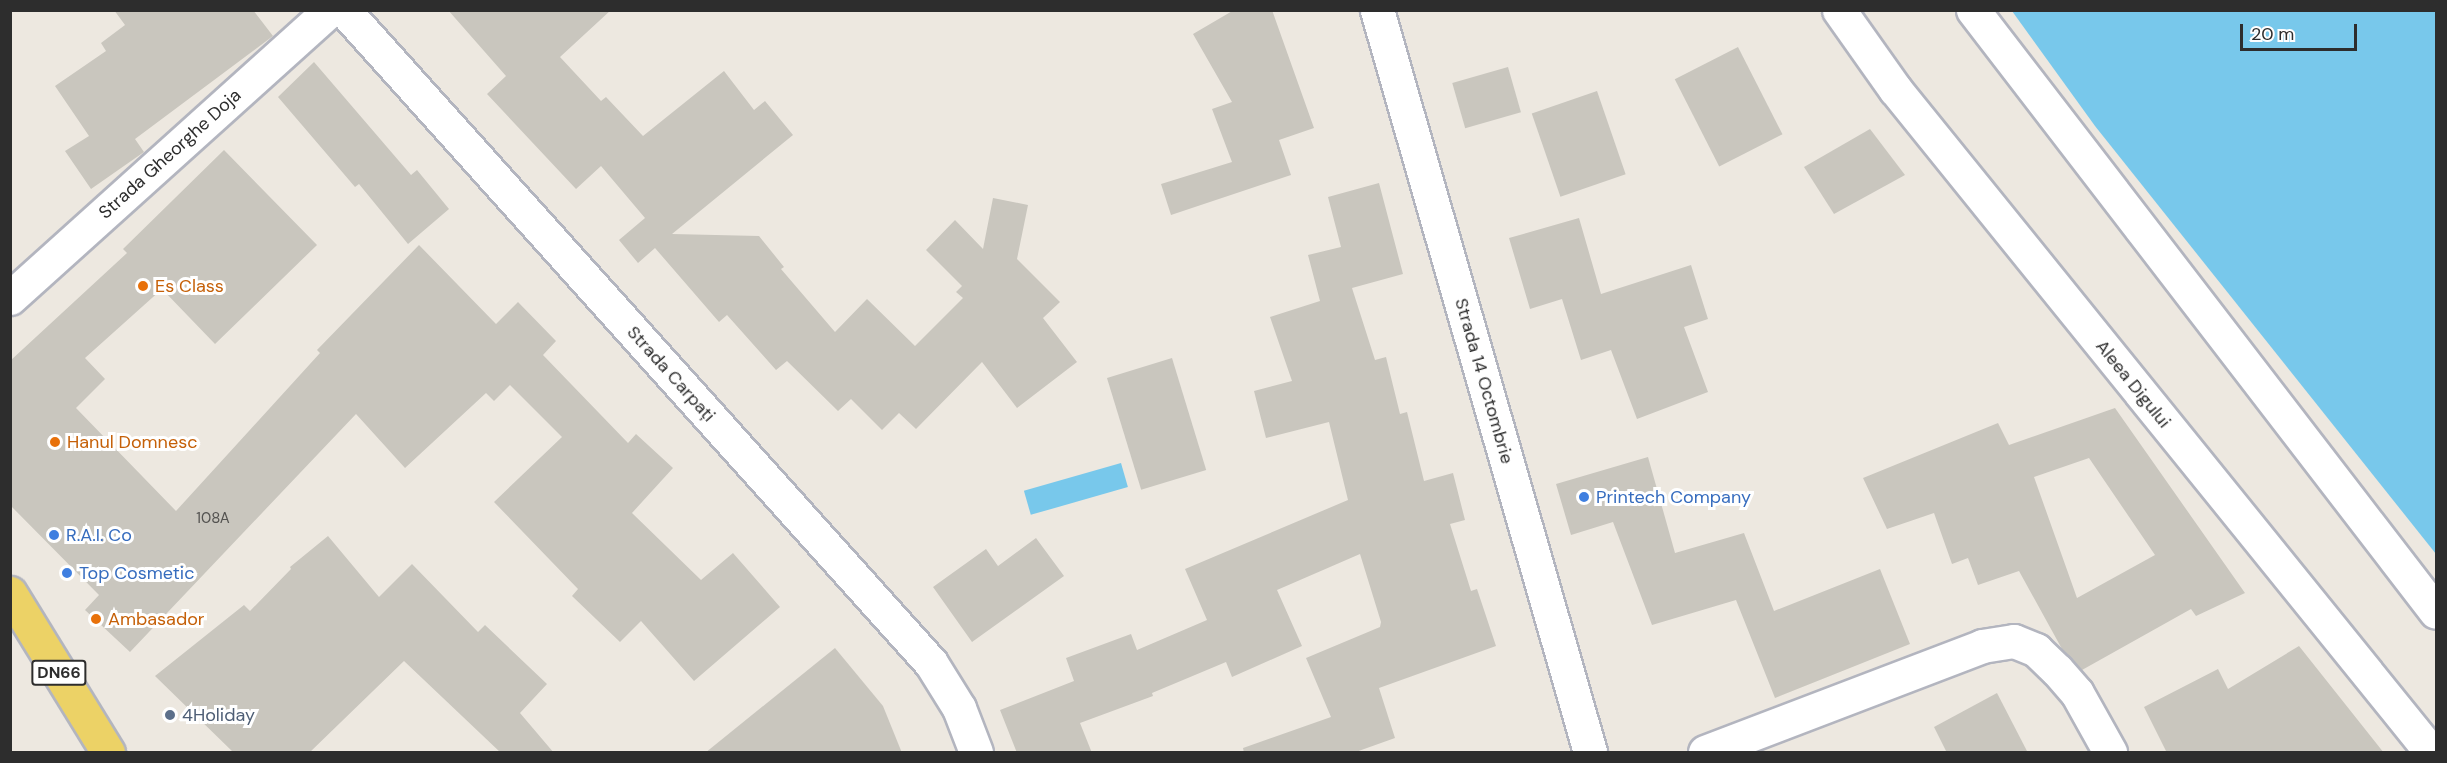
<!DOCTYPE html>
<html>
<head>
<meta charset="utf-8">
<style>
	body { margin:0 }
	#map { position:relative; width:2447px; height:763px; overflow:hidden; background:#ede8e0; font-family:"DM Sans",sans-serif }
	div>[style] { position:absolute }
	.water>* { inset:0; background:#78c8eb; transform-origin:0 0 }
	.building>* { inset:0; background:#c9c6be; transform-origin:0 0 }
	.roads { filter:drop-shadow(2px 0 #b3b5bf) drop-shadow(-2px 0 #b3b5bf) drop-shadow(0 2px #b3b5bf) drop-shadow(0 -2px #b3b5bf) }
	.minor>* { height:33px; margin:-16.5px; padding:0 16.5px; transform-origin:16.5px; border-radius:16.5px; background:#fff }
	.major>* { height:33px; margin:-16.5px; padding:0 16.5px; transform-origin:16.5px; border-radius:16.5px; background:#ecd266 }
	.dots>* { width:16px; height:16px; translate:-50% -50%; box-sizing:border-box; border:3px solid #fff; border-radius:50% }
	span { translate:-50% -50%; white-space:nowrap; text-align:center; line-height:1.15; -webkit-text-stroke:6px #fff; paint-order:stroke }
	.number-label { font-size:15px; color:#545351 }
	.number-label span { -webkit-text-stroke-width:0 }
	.shield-label span { padding:2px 4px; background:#fff; border:2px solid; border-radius:4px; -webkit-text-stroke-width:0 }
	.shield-label { font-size:16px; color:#2d2d2d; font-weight:700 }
	.street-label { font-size:18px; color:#2d2d2d }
	.food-label { font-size:18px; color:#c56008 }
	.left { translate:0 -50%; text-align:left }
	.shop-label { font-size:18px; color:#366cbe }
	.service-label { font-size:18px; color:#4e5e75 }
	.frame { position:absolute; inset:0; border:12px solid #2d2d2d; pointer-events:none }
	.scale { position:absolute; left:2240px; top:24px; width:117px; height:27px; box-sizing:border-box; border:3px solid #2d2d2d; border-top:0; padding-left:8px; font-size:18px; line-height:21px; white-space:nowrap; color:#2d2d2d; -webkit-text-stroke:4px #fff; paint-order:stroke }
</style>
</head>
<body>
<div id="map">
	<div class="water">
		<i style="clip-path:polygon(2012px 11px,2436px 11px,2436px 554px,2095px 126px)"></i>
		<i style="left:1121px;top:463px;width:25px;height:101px;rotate:74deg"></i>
	</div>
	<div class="building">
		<i style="clip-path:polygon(114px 10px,253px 10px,273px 36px,135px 139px,144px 152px,91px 189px,65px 151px,89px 136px,55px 86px,106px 51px,101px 43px,125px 25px)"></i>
		<i style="clip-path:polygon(448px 10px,611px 10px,560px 57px,601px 101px,606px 97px,643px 136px,724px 71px,754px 110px,765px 101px,793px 135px,672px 234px,759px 236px,784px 267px,781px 269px,835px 332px,867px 299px,915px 346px,963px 298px,956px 292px,962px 286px,926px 250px,955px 220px,983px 249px,993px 198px,1028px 205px,1017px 259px,1060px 302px,1043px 318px,1077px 362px,1017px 408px,982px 362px,916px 429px,899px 413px,882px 430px,851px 399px,838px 411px,787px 361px,776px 370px,727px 315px,719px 322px,655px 248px,638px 263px,619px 240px,645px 218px,601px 166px,576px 189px,487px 94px,506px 76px)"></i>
		<i style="clip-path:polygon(1234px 10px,1272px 10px,1314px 128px,1279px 140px,1291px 175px,1171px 215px,1161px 184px,1232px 162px,1212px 109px,1232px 102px,1193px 34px)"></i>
		<i style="left:1738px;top:47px;width:98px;height:71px;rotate:63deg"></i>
		<i style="clip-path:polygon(314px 62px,411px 175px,417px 170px,449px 209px,408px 244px,359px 184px,355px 187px,278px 97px)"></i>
		<i style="left:1508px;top:67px;width:47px;height:58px;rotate:74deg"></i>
		<i style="left:1597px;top:91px;width:88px;height:69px;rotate:71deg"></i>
		<i style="clip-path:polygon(1870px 129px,1905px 175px,1834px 214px,1804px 167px)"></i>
		<i style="clip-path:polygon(224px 150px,317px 245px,215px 344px,162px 289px,85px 358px,105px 379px,76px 408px,176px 511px,320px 353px,317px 350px,419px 245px,496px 324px,518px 302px,556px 341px,543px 355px,628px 443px,636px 434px,673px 468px,632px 513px,701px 580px,733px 553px,780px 607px,694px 681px,641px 621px,620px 642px,572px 596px,578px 589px,494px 502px,562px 437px,510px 385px,494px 401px,486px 393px,405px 468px,356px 414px,130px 652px,85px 610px,99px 595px,10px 505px,10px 361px,127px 253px,123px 249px)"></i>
		<i style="clip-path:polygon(1379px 183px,1403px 274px,1352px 288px,1375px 360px,1386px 357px,1400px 414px,1407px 412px,1424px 481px,1453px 473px,1465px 520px,1450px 524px,1471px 591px,1477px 589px,1496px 646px,1379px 688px,1395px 738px,1353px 753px,1244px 753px,1243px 748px,1331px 717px,1306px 658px,1380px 627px,1381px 622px,1360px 554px,1277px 590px,1302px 646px,1232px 677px,1226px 662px,1152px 693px,1153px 696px,1080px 723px,1092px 753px,1017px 753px,1000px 710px,1074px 681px,1066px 658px,1131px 634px,1137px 650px,1207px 620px,1185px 569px,1348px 500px,1329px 422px,1266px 438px,1254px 391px,1292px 381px,1270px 317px,1320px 301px,1308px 255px,1341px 247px,1328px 197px)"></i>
		<i style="clip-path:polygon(1579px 218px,1601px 294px,1691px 265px,1708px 319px,1684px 327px,1708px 392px,1637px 419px,1611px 350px,1581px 360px,1562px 299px,1530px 309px,1509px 238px)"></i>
		<i style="left:1172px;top:358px;width:117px;height:68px;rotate:73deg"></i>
		<i style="clip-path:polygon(evenodd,2115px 408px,2245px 593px,2196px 616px,2191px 609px,2082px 670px,2062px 649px,2019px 571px,1978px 585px,1968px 558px,1952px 564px,1934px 513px,1887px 529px,1863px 478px,1998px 423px,2009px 445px,2115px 408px,2089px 458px,2155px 555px,2077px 598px,2034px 477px,2089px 458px)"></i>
		<i style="clip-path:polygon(1648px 457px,1675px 553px,1744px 533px,1774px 611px,1880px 569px,1910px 644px,1775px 698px,1736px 600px,1652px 625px,1613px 522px,1571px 535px,1556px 484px)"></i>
		<i style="clip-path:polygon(328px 536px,379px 597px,412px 564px,478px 632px,485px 625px,547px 684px,520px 713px,554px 753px,501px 753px,404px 661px,309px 753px,234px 753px,155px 676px,244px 605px,250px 611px,291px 569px,290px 567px)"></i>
		<i style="clip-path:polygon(1036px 538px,1064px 576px,972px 642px,933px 587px,986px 549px,998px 566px)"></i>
		<i style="clip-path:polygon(2299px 646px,2384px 753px,2167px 753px,2144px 707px,2218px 669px,2228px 689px)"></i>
		<i style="clip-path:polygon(835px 648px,883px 706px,902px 753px,705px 753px)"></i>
		<i style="clip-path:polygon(1997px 693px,2028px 753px,1947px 753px,1934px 727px)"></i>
	</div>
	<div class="roads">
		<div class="minor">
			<i style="left:344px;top:10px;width:878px;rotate:48.05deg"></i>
			<i style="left:931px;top:663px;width:53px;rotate:58.1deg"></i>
			<i style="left:959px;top:708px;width:47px;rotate:68.9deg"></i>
			<i style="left:1377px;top:10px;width:772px;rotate:73.98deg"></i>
			<i style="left:1839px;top:10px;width:97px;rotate:54.7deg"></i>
			<i style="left:1895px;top:89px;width:853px;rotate:51.05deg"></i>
			<i style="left:1973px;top:10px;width:759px;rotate:52.44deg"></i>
			<i style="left:10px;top:298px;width:431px;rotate:-42deg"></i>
			<i style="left:1705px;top:752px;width:297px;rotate:-20.9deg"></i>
			<i style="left:1982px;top:646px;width:32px;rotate:-9deg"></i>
			<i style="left:2014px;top:641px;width:24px;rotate:22deg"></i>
			<i style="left:2036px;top:650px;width:29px;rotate:44deg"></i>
			<i style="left:2057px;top:670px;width:30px;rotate:49deg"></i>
			<i style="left:2077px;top:693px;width:68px;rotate:60.8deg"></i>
		</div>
		<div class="major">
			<i style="left:10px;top:593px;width:187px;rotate:58.4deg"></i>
		</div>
	</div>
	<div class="dots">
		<i style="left:143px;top:286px;background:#e8710a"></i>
		<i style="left:55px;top:442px;background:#e8710a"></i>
		<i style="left:1584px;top:497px;background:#3f7fe0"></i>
		<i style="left:54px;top:535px;background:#3f7fe0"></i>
		<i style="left:67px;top:573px;background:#3f7fe0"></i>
		<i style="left:96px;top:619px;background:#e8710a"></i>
		<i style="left:170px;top:715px;background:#5c6f8a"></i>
	</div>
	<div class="number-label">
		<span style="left:213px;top:519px">108A</span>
	</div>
	<div class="shield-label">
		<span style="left:59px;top:673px">DN66</span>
	</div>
	<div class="street-label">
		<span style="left:170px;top:154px;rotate:-42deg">Strada Gheorghe Doja</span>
		<span style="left:671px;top:374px;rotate:48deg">Strada Carpați</span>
		<span style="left:1484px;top:381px;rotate:74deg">Strada 14 Octombrie</span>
		<span style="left:2133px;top:384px;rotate:51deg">Aleea Digului</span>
	</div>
	<div class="food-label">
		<span class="left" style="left:155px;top:286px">Es Class</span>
		<span class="left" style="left:67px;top:442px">Hanul Domnesc</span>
		<span class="left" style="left:108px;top:619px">Ambasador</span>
	</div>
	<div class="shop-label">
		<span class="left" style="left:1596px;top:497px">Printech Company</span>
		<span class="left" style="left:66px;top:535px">R.A.I. Co</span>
		<span class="left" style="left:79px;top:573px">Top Cosmetic</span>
	</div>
	<div class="service-label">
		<span class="left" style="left:182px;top:715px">4Holiday</span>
	</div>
	<div class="frame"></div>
	<div class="scale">20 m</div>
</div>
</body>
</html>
